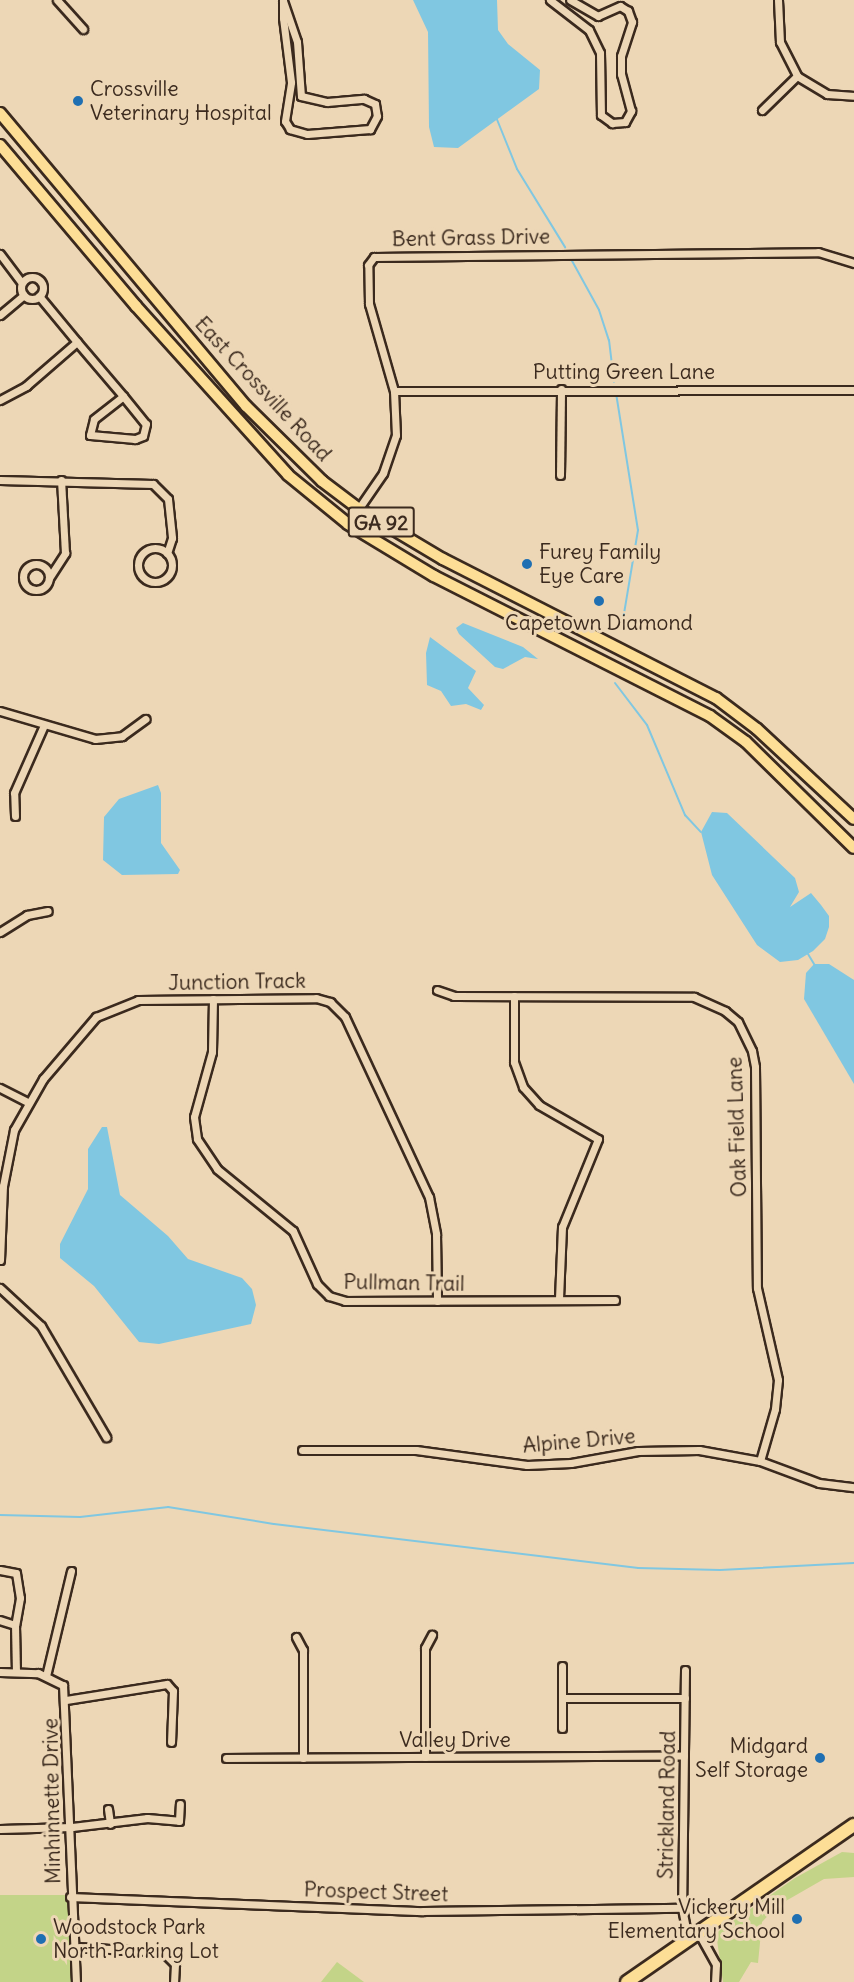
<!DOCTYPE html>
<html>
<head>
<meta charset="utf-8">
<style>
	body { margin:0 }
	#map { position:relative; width:854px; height:1982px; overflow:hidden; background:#edd7b6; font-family:Delius,sans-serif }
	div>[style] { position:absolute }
	.green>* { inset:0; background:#c3d488; transform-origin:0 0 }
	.water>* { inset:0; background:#80c7e1 }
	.stream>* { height:2px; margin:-1px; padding:0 1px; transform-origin:1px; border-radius:1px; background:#80c7e1 }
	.roads { filter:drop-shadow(2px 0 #3b2a1e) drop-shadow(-2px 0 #3b2a1e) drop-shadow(0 2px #3b2a1e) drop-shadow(0 -2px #3b2a1e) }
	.street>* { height:7px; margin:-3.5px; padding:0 3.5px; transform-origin:3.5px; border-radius:3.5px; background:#edd7b6 }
	.street>.ring { margin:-3.5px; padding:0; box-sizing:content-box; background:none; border:7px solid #edd7b6; border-radius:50% }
	.primary>* { height:10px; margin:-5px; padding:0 5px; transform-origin:5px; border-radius:5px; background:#fdde96 }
	.highway>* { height:12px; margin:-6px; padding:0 6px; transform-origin:6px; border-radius:6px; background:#fdde96 }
	.dots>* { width:16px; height:16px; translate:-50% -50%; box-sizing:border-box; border:3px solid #edd7b6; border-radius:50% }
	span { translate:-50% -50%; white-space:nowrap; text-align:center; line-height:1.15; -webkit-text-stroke:6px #edd7b6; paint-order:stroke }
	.shield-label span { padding:2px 4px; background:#edd7b6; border:2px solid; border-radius:4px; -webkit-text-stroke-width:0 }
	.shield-label { font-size:20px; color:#3b2a1e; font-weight:700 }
	.poi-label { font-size:21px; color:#3b2a1e }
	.left { translate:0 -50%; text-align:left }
	.right { translate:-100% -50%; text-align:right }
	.street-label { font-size:21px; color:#3b2a1e }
</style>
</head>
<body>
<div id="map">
	<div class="green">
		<i style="clip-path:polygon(842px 1852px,854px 1853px,854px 1877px,824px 1879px,777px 1906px,762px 1922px,758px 1963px,751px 1962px,739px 1982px,723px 1982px,716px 1933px,795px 1878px)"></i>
		<i style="left:0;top:1895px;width:74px;height:87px"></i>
		<i style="clip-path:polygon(337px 1962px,364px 1982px,321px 1982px)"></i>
	</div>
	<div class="water">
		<i style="clip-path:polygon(413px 0,497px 0,498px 30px,508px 44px,540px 70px,539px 89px,458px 148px,434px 147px,429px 127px,428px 32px)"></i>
		<i style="clip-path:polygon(463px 623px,523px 647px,538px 659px,525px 657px,503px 669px,495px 667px,459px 634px,456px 628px)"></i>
		<i style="clip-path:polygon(430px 637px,476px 671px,468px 688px,484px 705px,481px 710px,466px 704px,451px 706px,441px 691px,427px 685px,426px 653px)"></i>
		<i style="clip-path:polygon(158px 785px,161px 793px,161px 843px,180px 870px,178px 874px,122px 875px,103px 860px,104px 817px,119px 799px)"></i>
		<i style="clip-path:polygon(712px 812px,727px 813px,795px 878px,799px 892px,790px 907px,811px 893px,821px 905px,829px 916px,829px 927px,825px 939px,813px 951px,798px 960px,780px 962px,757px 945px,712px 875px,701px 832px)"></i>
		<i style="clip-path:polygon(814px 964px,829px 964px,854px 980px,854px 1084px,804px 999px,806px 973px)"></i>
		<i style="clip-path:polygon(102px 1127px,107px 1127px,120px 1195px,168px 1236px,188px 1259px,242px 1278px,252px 1289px,256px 1305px,251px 1324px,159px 1344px,139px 1342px,94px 1286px,60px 1258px,60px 1244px,88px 1189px,88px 1149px)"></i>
	</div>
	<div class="stream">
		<i style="left:496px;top:117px;width:56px;rotate:68deg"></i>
		<i style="left:517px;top:169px;width:92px;rotate:58.4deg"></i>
		<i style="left:571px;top:259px;width:58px;rotate:61.2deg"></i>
		<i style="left:599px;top:310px;width:32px;rotate:72deg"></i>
		<i style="left:609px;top:340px;width:42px;rotate:83.2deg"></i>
		<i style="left:616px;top:393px;width:139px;rotate:80.9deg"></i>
		<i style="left:638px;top:530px;width:97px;rotate:99.5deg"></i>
		<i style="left:615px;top:683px;width:53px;rotate:52.7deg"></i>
		<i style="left:647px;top:725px;width:98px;rotate:67.1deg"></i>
		<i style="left:685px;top:815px;width:23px;rotate:47deg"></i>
		<i style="left:808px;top:954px;width:12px;rotate:59deg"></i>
		<i style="left:0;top:1515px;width:80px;rotate:1.4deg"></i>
		<i style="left:80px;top:1517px;width:89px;rotate:-6.5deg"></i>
		<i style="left:168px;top:1507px;width:107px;rotate:9.1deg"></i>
		<i style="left:274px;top:1524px;width:367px;rotate:6.9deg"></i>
		<i style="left:638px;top:1568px;width:82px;rotate:1.4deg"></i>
		<i style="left:720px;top:1570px;width:134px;rotate:-3deg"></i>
	</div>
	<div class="roads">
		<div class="street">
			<i style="left:57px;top:0;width:39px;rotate:48deg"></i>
			<i style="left:550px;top:0;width:49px;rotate:37.6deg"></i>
			<i style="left:589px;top:30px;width:25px;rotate:64deg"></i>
			<i style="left:600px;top:53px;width:62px;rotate:89.1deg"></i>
			<i style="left:601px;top:115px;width:14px;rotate:36deg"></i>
			<i style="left:612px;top:123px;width:13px;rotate:-4deg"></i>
			<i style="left:625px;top:122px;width:13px;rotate:-61deg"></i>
			<i style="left:631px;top:111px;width:38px;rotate:-105deg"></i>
			<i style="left:621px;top:74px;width:18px;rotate:-90deg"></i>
			<i style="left:621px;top:56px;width:36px;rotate:-72deg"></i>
			<i style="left:632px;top:22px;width:12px;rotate:-110deg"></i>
			<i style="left:628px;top:11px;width:9px;rotate:-148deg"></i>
			<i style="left:620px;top:6px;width:24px;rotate:156deg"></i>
			<i style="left:598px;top:16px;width:32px;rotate:-150deg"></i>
			<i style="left:778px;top:0;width:42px;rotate:87.3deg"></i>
			<i style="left:780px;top:42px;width:38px;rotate:63deg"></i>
			<i style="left:797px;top:76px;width:35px;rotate:31deg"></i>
			<i style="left:827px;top:94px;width:27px;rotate:4deg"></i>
			<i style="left:283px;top:1px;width:43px;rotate:71.1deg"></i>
			<i style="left:297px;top:42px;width:54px;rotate:85.8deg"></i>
			<i style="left:301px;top:96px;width:27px;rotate:13deg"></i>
			<i style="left:327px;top:102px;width:37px;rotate:-5deg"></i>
			<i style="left:364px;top:99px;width:12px;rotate:24deg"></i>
			<i style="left:375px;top:104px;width:12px;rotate:81deg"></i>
			<i style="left:377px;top:116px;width:15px;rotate:118deg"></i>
			<i style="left:370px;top:129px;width:63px;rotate:175.5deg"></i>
			<i style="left:307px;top:134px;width:18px;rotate:-164deg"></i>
			<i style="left:290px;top:129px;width:9px;rotate:-122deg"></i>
			<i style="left:285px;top:121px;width:39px;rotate:-81deg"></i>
			<i style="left:291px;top:82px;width:64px;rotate:-97.1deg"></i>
			<i style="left:283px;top:18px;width:18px;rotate:-90deg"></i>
			<i style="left:762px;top:110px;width:49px;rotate:-44.2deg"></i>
			<i style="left:0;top:254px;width:36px;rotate:53deg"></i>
			<i class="ring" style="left:21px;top:277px;width:15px;height:15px"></i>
			<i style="left:39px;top:296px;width:60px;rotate:50.4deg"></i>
			<i style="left:77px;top:342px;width:71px;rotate:49.6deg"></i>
			<i style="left:123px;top:396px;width:36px;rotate:51deg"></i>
			<i style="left:146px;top:424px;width:12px;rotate:104deg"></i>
			<i style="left:143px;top:436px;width:9px;rotate:159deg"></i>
			<i style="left:135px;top:439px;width:45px;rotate:-174.9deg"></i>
			<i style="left:90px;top:435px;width:16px;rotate:-76deg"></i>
			<i style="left:94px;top:419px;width:37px;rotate:-38deg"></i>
			<i style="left:0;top:315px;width:31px;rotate:-40deg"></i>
			<i style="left:394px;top:391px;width:460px;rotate:-0.1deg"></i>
			<i style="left:0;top:400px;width:30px;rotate:-28deg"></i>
			<i style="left:26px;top:386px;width:67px;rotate:-40.8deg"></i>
			<i style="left:560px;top:475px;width:86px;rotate:-89.3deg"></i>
			<i style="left:0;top:480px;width:153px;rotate:1.5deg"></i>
			<i style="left:153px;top:484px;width:21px;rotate:45deg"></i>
			<i style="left:168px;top:499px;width:39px;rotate:84deg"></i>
			<i style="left:172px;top:538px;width:16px;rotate:108deg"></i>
			<i style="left:348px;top:524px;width:62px;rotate:-55.5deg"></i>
			<i style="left:383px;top:473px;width:40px;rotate:-71.1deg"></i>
			<i style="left:396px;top:435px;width:44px;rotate:-92.6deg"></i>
			<i style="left:394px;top:391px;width:91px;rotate:-106deg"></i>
			<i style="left:369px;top:304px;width:39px;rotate:-91deg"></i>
			<i style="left:368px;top:265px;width:10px;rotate:-53deg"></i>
			<i style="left:374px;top:257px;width:444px;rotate:-0.6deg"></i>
			<i style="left:818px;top:252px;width:38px;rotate:17deg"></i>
			<i class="ring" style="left:138px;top:548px;width:27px;height:27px"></i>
			<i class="ring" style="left:23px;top:564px;width:19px;height:19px"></i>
			<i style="left:49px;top:578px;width:30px;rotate:-57deg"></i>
			<i style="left:65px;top:553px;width:73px;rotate:-93.1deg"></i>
			<i style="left:0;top:711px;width:99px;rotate:16.4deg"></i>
			<i style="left:95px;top:739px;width:27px;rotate:-6deg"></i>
			<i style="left:122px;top:736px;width:29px;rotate:-36deg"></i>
			<i style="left:15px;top:816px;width:23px;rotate:-92deg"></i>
			<i style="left:14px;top:793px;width:74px;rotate:-66.2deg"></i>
			<i style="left:0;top:932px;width:32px;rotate:-32deg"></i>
			<i style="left:27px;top:915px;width:21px;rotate:-11deg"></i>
			<i style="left:437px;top:990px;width:18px;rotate:19deg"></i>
			<i style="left:454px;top:996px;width:240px;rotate:0.2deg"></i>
			<i style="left:694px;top:997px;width:34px;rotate:24deg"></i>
			<i style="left:725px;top:1011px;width:17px;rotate:40deg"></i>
			<i style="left:738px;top:1022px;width:32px;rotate:64deg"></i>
			<i style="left:752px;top:1051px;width:16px;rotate:79deg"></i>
			<i style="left:755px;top:1067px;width:221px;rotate:89.5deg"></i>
			<i style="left:757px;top:1288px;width:94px;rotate:77.1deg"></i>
			<i style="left:778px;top:1380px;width:29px;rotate:96deg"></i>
			<i style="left:775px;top:1409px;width:54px;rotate:106.1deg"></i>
			<i style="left:514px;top:996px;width:66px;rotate:90deg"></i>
			<i style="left:514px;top:1062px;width:27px;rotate:70deg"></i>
			<i style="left:523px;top:1087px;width:24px;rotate:48deg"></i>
			<i style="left:539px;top:1105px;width:68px;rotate:30deg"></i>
			<i style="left:598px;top:1139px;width:95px;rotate:112.2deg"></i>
			<i style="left:562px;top:1227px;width:73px;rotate:92.4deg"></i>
			<i style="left:213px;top:999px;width:53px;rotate:91.1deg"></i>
			<i style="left:212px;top:1052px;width:67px;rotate:105.5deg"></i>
			<i style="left:194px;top:1117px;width:22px;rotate:82deg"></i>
			<i style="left:197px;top:1139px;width:36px;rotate:56deg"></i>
			<i style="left:217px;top:1169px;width:98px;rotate:39.2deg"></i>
			<i style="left:293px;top:1231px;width:58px;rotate:65.6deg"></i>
			<i style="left:317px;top:1284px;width:17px;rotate:45deg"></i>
			<i style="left:329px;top:1296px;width:17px;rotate:17deg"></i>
			<i style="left:345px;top:1301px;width:270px;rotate:-0.2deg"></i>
			<i style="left:0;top:1088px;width:30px;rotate:27deg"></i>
			<i style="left:0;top:1260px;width:74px;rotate:-87.7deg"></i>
			<i style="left:3px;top:1186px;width:57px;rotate:-78.9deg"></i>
			<i style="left:14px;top:1130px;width:59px;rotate:-60.4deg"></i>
			<i style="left:43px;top:1079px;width:82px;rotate:-49.5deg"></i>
			<i style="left:96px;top:1017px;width:45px;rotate:-22deg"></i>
			<i style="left:138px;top:1000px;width:178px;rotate:-0.6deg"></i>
			<i style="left:316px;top:998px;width:15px;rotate:16deg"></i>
			<i style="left:330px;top:1002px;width:21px;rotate:45deg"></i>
			<i style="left:345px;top:1017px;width:199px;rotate:65deg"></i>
			<i style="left:429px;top:1197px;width:38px;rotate:79deg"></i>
			<i style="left:436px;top:1234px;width:67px;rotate:89.1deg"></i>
			<i style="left:0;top:1288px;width:56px;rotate:42.8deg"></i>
			<i style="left:41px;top:1326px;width:129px;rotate:59.6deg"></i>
			<i style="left:302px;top:1450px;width:114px"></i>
			<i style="left:416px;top:1450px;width:112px;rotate:7.7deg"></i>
			<i style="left:527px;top:1465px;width:44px;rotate:-2.6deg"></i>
			<i style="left:571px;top:1463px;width:68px;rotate:-10.2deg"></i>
			<i style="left:638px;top:1451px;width:61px;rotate:-0.9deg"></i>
			<i style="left:699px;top:1450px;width:62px;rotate:10.2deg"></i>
			<i style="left:760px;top:1461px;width:63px;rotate:20.4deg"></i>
			<i style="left:819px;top:1483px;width:35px;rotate:7deg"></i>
			<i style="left:0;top:1570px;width:16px;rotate:11deg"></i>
			<i style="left:16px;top:1573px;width:25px;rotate:81deg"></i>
			<i style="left:20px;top:1598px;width:27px;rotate:100deg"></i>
			<i style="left:15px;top:1625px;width:16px;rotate:-162deg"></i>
			<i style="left:15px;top:1625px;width:47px;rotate:88.8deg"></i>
			<i style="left:296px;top:1637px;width:15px;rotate:62deg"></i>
			<i style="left:303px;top:1650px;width:108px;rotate:90deg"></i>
			<i style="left:685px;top:1670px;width:238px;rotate:90.7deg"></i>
			<i style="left:682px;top:1908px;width:31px;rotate:79deg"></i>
			<i style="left:0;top:1672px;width:38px;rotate:2deg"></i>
			<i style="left:38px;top:1673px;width:28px;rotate:26deg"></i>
			<i style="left:63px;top:1685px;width:297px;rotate:87.5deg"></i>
			<i style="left:46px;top:1676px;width:108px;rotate:-76.6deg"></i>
			<i style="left:562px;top:1698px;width:123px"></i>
			<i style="left:66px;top:1700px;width:102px;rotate:-9deg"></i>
			<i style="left:167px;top:1684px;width:9px;rotate:49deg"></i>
			<i style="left:173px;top:1691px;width:51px;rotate:92.2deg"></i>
			<i style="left:562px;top:1728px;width:62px;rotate:-90deg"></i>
			<i style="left:425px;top:1757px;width:109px;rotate:-90deg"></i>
			<i style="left:425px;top:1648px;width:15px;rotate:-62deg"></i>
			<i style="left:226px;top:1758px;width:458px;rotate:-0.3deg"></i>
			<i style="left:108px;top:1809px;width:15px;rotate:82deg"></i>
			<i style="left:0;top:1829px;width:72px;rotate:-1.6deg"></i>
			<i style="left:72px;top:1827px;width:76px;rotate:-6.8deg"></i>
			<i style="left:147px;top:1818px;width:32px;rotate:5deg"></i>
			<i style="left:179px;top:1821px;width:17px;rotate:-87deg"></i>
			<i style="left:70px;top:1897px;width:353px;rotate:2.3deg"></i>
			<i style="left:423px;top:1911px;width:259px;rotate:-0.7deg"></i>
			<i style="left:698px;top:1932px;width:37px;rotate:61deg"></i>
			<i style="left:716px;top:1964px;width:18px;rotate:93deg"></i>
			<i style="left:75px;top:1947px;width:88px;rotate:3.3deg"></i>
			<i style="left:163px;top:1952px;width:17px;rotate:45deg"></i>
			<i style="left:175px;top:1964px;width:18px;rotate:93deg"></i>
		</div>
		<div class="primary">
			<i style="left:0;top:113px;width:383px;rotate:50deg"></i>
			<i style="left:246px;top:406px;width:107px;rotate:44.6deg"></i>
			<i style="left:322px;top:481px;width:46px;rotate:37.1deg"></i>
			<i style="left:359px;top:509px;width:98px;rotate:30.8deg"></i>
			<i style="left:443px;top:559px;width:306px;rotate:27deg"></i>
			<i style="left:716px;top:698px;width:51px;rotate:37.1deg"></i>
			<i style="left:757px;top:729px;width:132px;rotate:42.9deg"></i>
			<i style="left:0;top:145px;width:211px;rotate:49.8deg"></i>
			<i style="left:136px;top:306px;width:227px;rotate:48deg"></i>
			<i style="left:288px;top:475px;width:77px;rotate:39.2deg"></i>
			<i style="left:348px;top:524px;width:100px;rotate:31.2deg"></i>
			<i style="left:434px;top:576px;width:309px;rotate:26.9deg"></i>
			<i style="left:710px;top:716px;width:44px;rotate:35.8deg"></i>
			<i style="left:746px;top:742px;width:151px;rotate:44.5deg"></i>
		</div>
		<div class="highway">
			<i style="left:627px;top:1982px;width:276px;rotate:-34.7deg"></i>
		</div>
	</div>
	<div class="dots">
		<i style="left:78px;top:101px;background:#1f6fb2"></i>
		<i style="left:527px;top:564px;background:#1f6fb2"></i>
		<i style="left:599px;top:601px;background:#1f6fb2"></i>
		<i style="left:820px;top:1758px;background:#1f6fb2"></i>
		<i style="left:797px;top:1919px;background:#1f6fb2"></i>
		<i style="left:41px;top:1939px;background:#1f6fb2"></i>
	</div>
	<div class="shield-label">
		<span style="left:381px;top:522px">GA 92</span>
	</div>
	<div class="poi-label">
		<span class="left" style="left:90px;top:101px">Crossville<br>Veterinary Hospital</span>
		<span class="left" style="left:539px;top:564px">Furey Family<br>Eye Care</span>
		<span style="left:599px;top:623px">Capetown Diamond</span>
		<span class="right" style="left:808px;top:1758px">Midgard<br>Self Storage</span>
		<span class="right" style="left:785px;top:1919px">Vickery Mill<br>Elementary School</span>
		<span class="left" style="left:53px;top:1939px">Woodstock Park<br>North Parking Lot</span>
	</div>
	<div class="street-label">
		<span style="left:471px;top:238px;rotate:-1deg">Bent Grass Drive</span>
		<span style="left:624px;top:372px">Putting Green Lane</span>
		<span style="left:263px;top:389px;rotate:47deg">East Crossville Road</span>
		<span style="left:237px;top:982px;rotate:-1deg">Junction Track</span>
		<span style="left:737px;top:1127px;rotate:-92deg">Oak Field Lane</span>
		<span style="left:404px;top:1283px;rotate:1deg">Pullman Trail</span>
		<span style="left:579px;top:1441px;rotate:-5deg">Alpine Drive</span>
		<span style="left:455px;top:1740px">Valley Drive</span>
		<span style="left:52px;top:1801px;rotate:-91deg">Minhinnette Drive</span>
		<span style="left:667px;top:1805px;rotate:-89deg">Strickland Road</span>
		<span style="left:376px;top:1892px;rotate:2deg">Prospect Street</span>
	</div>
</div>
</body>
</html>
